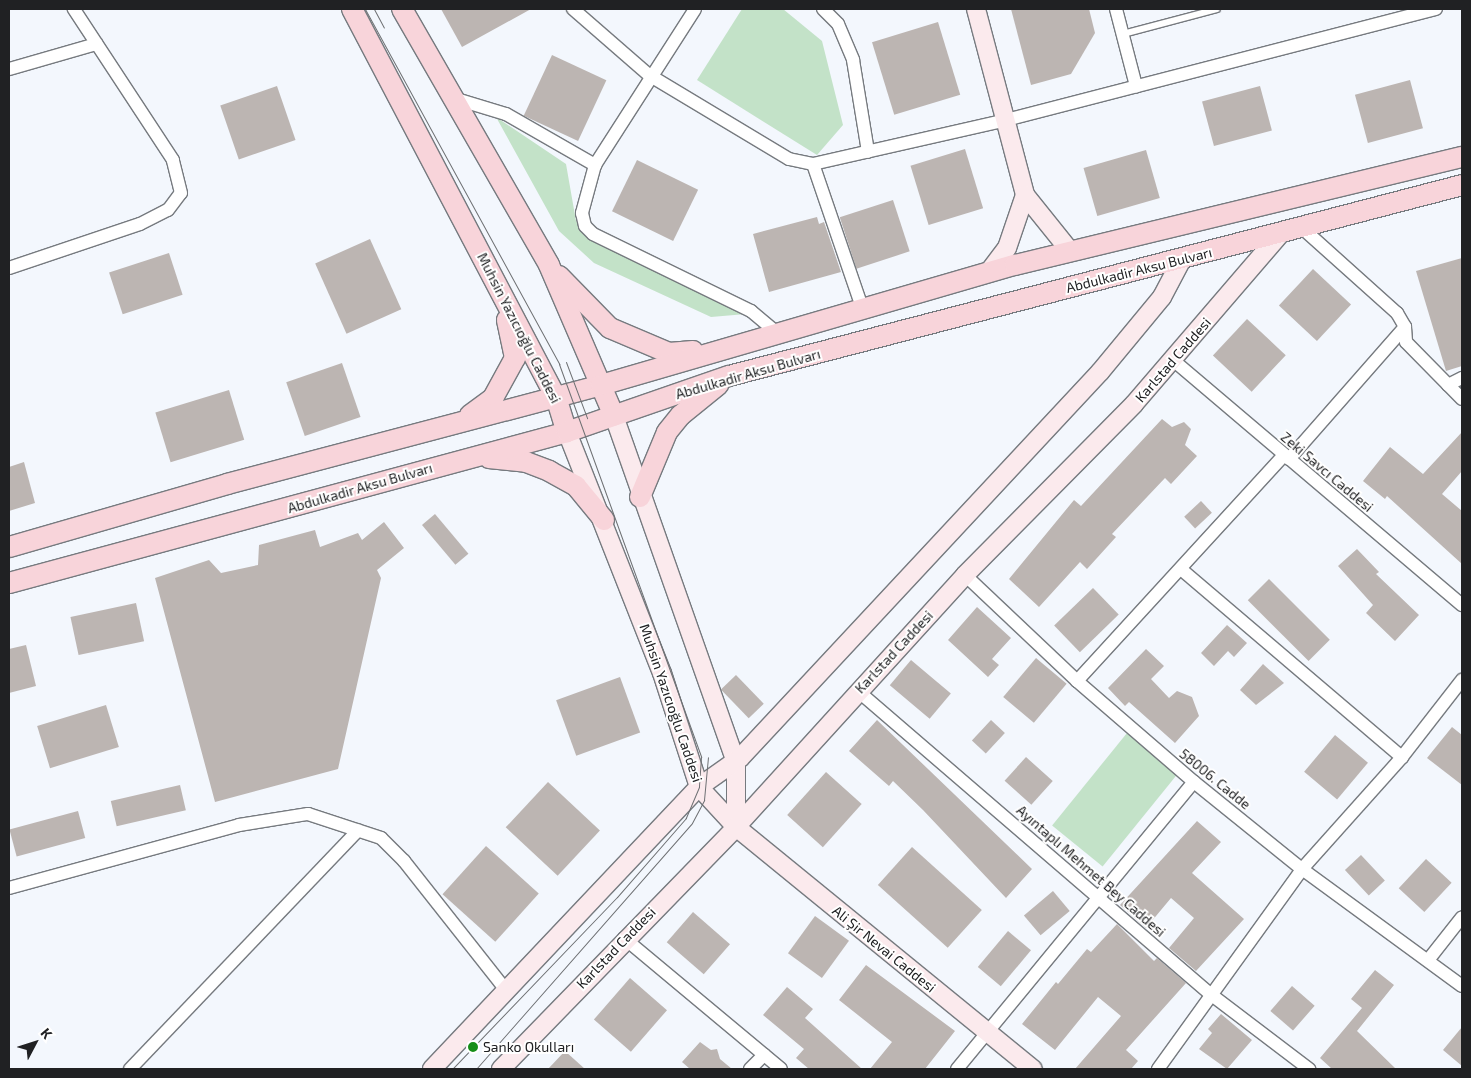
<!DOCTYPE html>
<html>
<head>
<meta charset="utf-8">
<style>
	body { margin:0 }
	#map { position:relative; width:1471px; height:1078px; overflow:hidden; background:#f3f7fd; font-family:"Exo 2",sans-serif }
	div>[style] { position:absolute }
	.green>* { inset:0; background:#c3e2c8; transform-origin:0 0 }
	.building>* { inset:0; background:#bcb5b2; transform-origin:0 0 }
	.roads { filter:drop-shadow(1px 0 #767a7f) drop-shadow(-1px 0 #767a7f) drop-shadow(0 1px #767a7f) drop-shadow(0 -1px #767a7f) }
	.lane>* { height:6px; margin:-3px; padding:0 3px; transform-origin:3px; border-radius:3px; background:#fff }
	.street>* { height:12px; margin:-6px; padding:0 6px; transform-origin:6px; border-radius:6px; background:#fff }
	.secondary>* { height:18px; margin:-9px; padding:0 9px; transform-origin:9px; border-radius:9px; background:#fbeaed }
	.primary>* { height:20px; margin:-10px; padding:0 10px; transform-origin:10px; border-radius:10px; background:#f8d4da }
	.tram>* { height:1px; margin:-0.5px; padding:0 0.5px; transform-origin:0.5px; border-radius:0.5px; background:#6e7073 }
	.dots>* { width:14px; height:14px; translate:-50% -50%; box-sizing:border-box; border:2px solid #fff; border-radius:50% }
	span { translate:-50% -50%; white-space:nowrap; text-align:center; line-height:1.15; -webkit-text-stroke:4px #fff; paint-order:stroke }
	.street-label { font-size:14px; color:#202123 }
	.poi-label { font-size:14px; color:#202123 }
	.left { translate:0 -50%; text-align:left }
	.frame { position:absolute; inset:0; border:10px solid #202123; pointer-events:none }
	.north { position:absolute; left:10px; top:1018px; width:50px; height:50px; -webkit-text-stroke:4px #fff; paint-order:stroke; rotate:50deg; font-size:14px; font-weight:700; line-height:20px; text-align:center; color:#202123 }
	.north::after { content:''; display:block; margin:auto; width:18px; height:22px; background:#202123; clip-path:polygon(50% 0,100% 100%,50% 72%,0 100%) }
</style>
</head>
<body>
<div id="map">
	<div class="green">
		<i style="clip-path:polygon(742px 9px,783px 9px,822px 41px,843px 125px,817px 155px,697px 80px)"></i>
		<i style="clip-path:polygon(496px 117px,566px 164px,576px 221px,586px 232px,746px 314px,711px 317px,594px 263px,559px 231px)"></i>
		<i style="left:1127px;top:733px;width:65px;height:119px;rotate:39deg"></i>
	</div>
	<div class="building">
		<i style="clip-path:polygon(441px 9px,531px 9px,462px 47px)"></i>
		<i style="clip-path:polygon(1011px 9px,1089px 9px,1095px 33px,1071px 74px,1031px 85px)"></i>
		<i style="left:938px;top:22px;width:76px;height:69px;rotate:73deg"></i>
		<i style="left:552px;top:55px;width:60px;height:67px;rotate:25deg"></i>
		<i style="left:1410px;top:80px;width:50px;height:57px;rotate:75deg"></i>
		<i style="left:277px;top:86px;width:57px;height:60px;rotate:71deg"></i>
		<i style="left:1260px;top:86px;width:46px;height:60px;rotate:75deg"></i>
		<i style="left:965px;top:149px;width:62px;height:57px;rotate:73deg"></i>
		<i style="left:1146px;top:150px;width:50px;height:65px;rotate:74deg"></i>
		<i style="left:637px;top:160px;width:68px;height:57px;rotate:26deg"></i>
		<i style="left:893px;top:200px;width:54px;height:56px;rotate:72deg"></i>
		<i style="clip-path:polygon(817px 217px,819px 224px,824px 222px,841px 272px,769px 292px,753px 234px)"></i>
		<i style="left:370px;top:239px;width:77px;height:60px;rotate:66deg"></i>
		<i style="left:169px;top:253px;width:44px;height:63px;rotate:72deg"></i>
		<i style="clip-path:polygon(1462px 258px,1462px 366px,1446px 371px,1416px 271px)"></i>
		<i style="left:1313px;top:269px;width:52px;height:50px;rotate:43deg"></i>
		<i style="left:1247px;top:319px;width:53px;height:50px;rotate:43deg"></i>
		<i style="left:342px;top:363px;width:57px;height:59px;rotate:71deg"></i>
		<i style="left:229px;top:390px;width:52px;height:77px;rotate:73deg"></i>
		<i style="clip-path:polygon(1162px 419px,1172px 427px,1184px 422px,1191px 429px,1185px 445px,1197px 456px,1171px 484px,1165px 478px,1112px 534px,1116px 537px,1087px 569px,1080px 562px,1039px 607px,1009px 579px,1074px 500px,1081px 506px)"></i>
		<i style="clip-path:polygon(1462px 432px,1462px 471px,1442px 494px,1462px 511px,1462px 564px,1387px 496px,1385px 499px,1363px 481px,1390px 447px,1423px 474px)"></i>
		<i style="clip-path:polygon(24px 462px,35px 503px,9px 511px,9px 467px)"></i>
		<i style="left:1201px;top:501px;width:16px;height:23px;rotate:47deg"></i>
		<i style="left:435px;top:514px;width:52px;height:17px;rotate:50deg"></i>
		<i style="clip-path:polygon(384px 522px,404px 548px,377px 570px,381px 578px,338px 769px,215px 802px,155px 578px,209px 560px,221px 573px,258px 565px,259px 545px,315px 530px,320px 547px,358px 533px,362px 540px)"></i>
		<i style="clip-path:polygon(1357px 549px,1379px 572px,1376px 574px,1419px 615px,1395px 641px,1366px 613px,1373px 605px,1338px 566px)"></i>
		<i style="left:1269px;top:579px;width:86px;height:30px;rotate:45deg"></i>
		<i style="left:1093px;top:588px;width:37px;height:54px;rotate:46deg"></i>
		<i style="left:136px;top:603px;width:39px;height:67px;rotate:78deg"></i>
		<i style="clip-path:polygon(977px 607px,1011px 638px,992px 659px,999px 665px,988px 677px,948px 640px)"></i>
		<i style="clip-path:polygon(1227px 625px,1247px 643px,1234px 657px,1228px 651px,1214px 666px,1201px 653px)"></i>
		<i style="clip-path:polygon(26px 645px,36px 686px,9px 693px,9px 649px)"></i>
		<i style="clip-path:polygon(1146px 649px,1164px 666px,1151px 679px,1169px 698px,1177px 691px,1192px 697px,1199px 716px,1175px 743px,1129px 702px,1125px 706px,1108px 688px)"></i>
		<i style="left:1036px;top:658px;width:40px;height:51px;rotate:40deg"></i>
		<i style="left:911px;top:660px;width:52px;height:33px;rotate:40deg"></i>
		<i style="clip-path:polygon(1263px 664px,1284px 683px,1256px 705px,1240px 690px)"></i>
		<i style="left:736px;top:675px;width:40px;height:21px;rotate:46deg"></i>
		<i style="left:620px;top:677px;width:59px;height:68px;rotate:70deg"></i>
		<i style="left:106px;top:705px;width:44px;height:72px;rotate:73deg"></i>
		<i style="clip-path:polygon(877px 720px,1032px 869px,1006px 898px,923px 810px,893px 781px,889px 786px,849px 751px)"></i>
		<i style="left:991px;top:720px;width:19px;height:28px;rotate:43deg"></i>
		<i style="clip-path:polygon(1452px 727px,1462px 735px,1462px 785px,1427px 758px)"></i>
		<i style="left:1335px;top:735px;width:43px;height:48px;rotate:40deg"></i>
		<i style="left:1026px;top:757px;width:36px;height:32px;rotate:42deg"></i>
		<i style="left:826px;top:772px;width:48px;height:58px;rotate:42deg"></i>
		<i style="left:548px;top:782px;width:71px;height:62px;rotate:43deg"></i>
		<i style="left:180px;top:785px;width:26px;height:71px;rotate:77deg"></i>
		<i style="left:78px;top:811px;width:28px;height:71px;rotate:75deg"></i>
		<i style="clip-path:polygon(1197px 821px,1221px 842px,1192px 873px,1244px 919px,1196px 971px,1169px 948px,1194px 918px,1171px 898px,1146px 928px,1120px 905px)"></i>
		<i style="left:486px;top:846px;width:71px;height:65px;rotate:42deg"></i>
		<i style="left:912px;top:847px;width:94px;height:51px;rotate:42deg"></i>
		<i style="left:1361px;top:855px;width:35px;height:22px;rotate:47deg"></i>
		<i style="left:1426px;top:859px;width:35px;height:40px;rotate:43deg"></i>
		<i style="left:1053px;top:891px;width:26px;height:38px;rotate:50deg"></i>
		<i style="left:693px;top:912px;width:49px;height:40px;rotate:41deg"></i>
		<i style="left:815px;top:916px;width:42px;height:46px;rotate:36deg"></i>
		<i style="clip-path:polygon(1117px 924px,1154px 961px,1157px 958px,1186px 983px,1126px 1050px,1138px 1061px,1131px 1069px,1075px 1069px,1121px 1016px,1098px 997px,1055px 1050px,1022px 1024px,1056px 982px,1058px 984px,1087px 949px,1091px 952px)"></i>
		<i style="left:1008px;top:931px;width:30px;height:47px;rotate:40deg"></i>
		<i style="clip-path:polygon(866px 965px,955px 1031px,925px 1069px,870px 1069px,892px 1042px,839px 1000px)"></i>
		<i style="clip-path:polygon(1375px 970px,1394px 985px,1357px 1031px,1396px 1069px,1332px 1069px,1320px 1058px,1362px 1008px,1351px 999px)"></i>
		<i style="left:630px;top:978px;width:49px;height:55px;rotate:41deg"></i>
		<i style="left:1292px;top:986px;width:30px;height:33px;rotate:41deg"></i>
		<i style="clip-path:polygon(787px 987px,813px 1009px,805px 1018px,862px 1069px,809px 1069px,796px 1058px,804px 1049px,763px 1015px)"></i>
		<i style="clip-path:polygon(1221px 1014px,1252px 1040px,1227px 1069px,1199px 1049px,1212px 1033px,1208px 1029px)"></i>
		<i style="clip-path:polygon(1462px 1027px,1462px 1066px,1443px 1050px)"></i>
		<i style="clip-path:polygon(700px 1042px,711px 1050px,717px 1049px,720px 1059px,732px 1069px,690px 1069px,682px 1062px)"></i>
		<i style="clip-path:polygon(565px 1051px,585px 1069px,548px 1069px)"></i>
	</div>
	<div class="roads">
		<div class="lane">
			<i style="left:1123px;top:34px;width:97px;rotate:-14.9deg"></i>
		</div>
		<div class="street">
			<i style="left:573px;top:9px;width:101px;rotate:41deg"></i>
			<i style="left:649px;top:75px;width:163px;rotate:31deg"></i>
			<i style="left:789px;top:159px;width:25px;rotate:12deg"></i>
			<i style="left:813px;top:164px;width:198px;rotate:-12.8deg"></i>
			<i style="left:1006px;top:120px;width:444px;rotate:-14.5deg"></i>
			<i style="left:823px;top:9px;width:21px;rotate:45deg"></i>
			<i style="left:838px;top:24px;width:39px;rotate:67deg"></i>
			<i style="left:853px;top:60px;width:93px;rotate:80.7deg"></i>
			<i style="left:1116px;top:9px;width:80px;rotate:75.4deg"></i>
			<i style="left:9px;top:69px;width:91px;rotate:-16deg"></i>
			<i style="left:453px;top:98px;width:55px;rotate:16.8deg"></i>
			<i style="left:506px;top:114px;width:103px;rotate:29.8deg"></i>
			<i style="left:595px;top:165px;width:185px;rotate:-57.3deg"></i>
			<i style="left:813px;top:164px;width:154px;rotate:71.1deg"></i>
			<i style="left:595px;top:165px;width:50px;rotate:105.2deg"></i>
			<i style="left:582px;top:213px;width:13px;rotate:77deg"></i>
			<i style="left:585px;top:226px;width:11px;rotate:45deg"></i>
			<i style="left:593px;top:234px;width:176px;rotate:26deg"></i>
			<i style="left:751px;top:311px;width:35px;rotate:40deg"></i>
			<i style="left:1301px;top:227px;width:129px;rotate:41.9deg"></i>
			<i style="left:1397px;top:313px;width:16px;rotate:60deg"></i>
			<i style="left:1405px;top:327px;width:15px;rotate:86deg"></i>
			<i style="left:1406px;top:342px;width:80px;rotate:45.5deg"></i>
			<i style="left:9px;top:268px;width:138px;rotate:-18.6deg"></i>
			<i style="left:140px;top:224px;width:31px;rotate:-27deg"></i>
			<i style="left:168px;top:210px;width:21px;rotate:-53deg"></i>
			<i style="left:181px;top:193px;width:34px;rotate:-104deg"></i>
			<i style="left:173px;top:160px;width:181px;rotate:-123.3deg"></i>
			<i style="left:1173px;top:360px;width:379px;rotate:40.3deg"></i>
			<i style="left:1448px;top:385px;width:16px;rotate:-27deg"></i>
			<i style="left:1289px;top:459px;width:176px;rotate:-48.7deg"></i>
			<i style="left:1182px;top:570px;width:289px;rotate:40.4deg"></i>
			<i style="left:965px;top:575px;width:154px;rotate:43.4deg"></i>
			<i style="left:1077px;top:681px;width:155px;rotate:40.8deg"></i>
			<i style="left:1194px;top:782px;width:139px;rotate:38.9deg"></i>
			<i style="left:1302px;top:869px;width:198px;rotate:36.2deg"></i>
			<i style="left:1077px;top:681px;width:306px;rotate:-47.5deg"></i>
			<i style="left:858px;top:691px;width:468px;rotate:40.7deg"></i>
			<i style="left:1213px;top:996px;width:121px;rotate:37.2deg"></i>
			<i style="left:9px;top:888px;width:238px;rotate:-15.3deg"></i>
			<i style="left:239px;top:825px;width:70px;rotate:-9.1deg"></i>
			<i style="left:308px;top:814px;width:77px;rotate:18.2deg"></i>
			<i style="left:381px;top:838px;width:33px;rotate:45deg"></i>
			<i style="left:404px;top:861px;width:163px;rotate:51.7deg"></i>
			<i style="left:624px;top:938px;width:204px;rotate:39.8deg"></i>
			<i style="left:1429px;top:959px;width:53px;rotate:-51.8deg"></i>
			<i style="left:130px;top:1069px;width:330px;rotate:-46.3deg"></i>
			<i style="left:750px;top:1069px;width:20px;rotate:-45deg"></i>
			<i style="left:957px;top:1069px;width:372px;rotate:-50.5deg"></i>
			<i style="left:1158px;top:1069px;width:246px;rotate:-54.2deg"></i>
			<i style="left:1302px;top:869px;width:150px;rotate:-48.2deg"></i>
			<i style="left:1402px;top:757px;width:98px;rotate:-52.1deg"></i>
		</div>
		<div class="secondary">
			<i style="left:976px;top:9px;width:192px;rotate:75.2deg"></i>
			<i style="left:1025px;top:195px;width:72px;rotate:51.2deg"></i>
			<i style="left:988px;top:273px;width:31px;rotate:-53deg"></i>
			<i style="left:1007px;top:248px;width:56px;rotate:-71.2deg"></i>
			<i style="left:614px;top:416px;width:368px;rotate:70.6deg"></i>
			<i style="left:736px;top:763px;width:64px;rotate:90deg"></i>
			<i style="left:567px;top:432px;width:259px;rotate:68.5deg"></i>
			<i style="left:662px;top:673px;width:120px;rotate:72deg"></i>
			<i style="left:699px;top:787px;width:54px;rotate:47.2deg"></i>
			<i style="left:736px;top:827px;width:383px;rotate:39.2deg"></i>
			<i style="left:432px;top:1069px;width:388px;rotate:-46.6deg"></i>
			<i style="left:699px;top:787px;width:50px;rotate:-35.3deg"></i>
			<i style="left:740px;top:758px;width:528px;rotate:-47deg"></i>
			<i style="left:1100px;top:372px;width:97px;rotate:-50.4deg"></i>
			<i style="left:1162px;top:297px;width:41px;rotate:-62.2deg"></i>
			<i style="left:501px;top:1069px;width:337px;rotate:-45.8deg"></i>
			<i style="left:736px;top:827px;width:341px;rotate:-47.7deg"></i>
			<i style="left:965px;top:575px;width:240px;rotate:-45.3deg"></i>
			<i style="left:1134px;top:404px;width:227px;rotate:-49.3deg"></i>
		</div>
		<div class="primary">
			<i style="left:352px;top:9px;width:438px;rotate:62.3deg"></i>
			<i style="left:556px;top:397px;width:37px;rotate:73deg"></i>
			<i style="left:402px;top:9px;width:295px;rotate:60.1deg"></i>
			<i style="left:549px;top:265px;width:164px;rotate:66.7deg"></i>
			<i style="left:559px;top:276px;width:73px;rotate:45.6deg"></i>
			<i style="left:610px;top:328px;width:64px;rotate:23deg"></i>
			<i style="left:669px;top:353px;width:24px;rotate:-5deg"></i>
			<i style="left:470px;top:415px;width:29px;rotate:-36deg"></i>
			<i style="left:493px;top:398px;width:46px;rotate:-61.2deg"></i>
			<i style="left:515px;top:358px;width:39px;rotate:-102deg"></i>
			<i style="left:489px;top:458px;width:37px;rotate:6deg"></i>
			<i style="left:526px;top:462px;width:25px;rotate:21deg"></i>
			<i style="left:549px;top:471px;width:31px;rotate:29deg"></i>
			<i style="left:576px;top:486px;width:44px;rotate:50.5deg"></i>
			<i style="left:640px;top:497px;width:70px;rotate:-67.4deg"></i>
			<i style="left:667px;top:432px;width:22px;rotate:-51deg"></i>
			<i style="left:681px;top:415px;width:48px;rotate:-39deg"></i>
			<i style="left:9px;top:547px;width:227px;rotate:-16.1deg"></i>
			<i style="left:227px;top:484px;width:387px;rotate:-14.8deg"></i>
			<i style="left:601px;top:385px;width:431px;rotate:-16.2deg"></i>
			<i style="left:1015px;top:265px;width:460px;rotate:-13.6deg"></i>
			<i style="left:9px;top:583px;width:578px;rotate:-15.14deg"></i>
			<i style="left:567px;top:432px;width:171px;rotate:-19.1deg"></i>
			<i style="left:729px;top:376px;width:757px;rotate:-14.6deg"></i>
		</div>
	</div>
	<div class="tram">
		<i style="left:365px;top:9px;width:405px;rotate:61.3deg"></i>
		<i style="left:559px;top:364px;width:418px;rotate:70.1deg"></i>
		<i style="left:701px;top:757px;width:30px;rotate:94deg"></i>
		<i style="left:699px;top:787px;width:34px;rotate:113deg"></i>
		<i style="left:686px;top:818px;width:105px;rotate:131.1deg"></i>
		<i style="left:617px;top:897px;width:238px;rotate:133.8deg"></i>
		<i style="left:374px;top:9px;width:21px;rotate:62deg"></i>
		<i style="left:566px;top:362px;width:60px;rotate:69.4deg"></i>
		<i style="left:476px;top:1069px;width:327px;rotate:-48.7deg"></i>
		<i style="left:692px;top:823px;width:26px;rotate:-62deg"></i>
		<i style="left:704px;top:800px;width:43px;rotate:-84.7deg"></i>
	</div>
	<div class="dots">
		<i style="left:473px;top:1047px;background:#158d17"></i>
	</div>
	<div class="street-label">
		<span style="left:1139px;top:270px;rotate:-14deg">Abdulkadir Aksu Bulvarı</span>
		<span style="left:519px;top:328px;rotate:63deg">Muhsin Yazıcıoğlu Caddesi</span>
		<span style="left:1173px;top:360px;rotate:-49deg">Karlstad Caddesi</span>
		<span style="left:748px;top:374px;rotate:-16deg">Abdulkadir Aksu Bulvarı</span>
		<span style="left:1327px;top:472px;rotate:40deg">Zeki Savcı Caddesi</span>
		<span style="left:360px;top:488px;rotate:-16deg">Abdulkadir Aksu Bulvarı</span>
		<span style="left:894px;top:652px;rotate:-47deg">Karlstad Caddesi</span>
		<span style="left:671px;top:703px;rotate:71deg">Muhsin Yazıcıoğlu Caddesi</span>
		<span style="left:1215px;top:779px;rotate:39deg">58006. Cadde</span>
		<span style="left:1091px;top:871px;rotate:41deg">Ayıntaplı Mehmet Bey Caddesi</span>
		<span style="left:616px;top:948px;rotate:-46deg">Karlstad Caddesi</span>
		<span style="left:884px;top:949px;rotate:39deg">Ali Şir Nevai Caddesi</span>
	</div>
	<div class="poi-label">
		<span class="left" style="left:483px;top:1047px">Sanko Okulları</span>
	</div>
	<div class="frame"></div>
	<div class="north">K</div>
</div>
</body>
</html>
